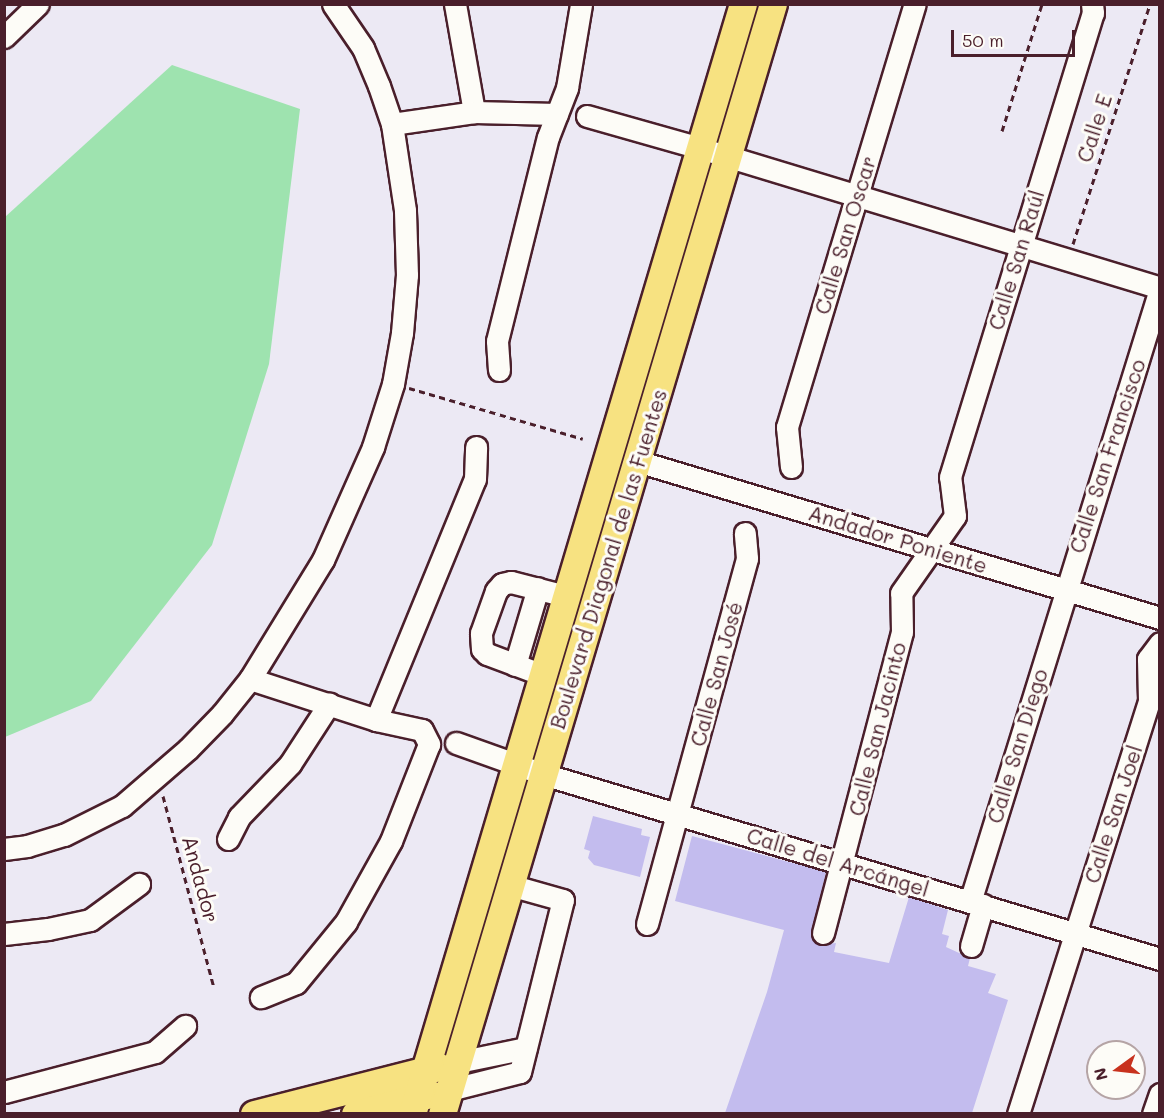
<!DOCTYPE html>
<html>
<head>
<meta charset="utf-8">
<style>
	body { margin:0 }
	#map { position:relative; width:1164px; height:1118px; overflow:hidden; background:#ece9f4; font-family:Mali,sans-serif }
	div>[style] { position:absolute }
	.green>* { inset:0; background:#9ee3af }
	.building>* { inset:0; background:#c3bcee }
	.path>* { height:3px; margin-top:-1.5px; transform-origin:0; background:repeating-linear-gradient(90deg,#4a1f2b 0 6px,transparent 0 10.5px) }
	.roads { filter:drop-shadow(2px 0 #4a1f2b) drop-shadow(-2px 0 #4a1f2b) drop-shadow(0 2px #4a1f2b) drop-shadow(0 -2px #4a1f2b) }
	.minor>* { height:21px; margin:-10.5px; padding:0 10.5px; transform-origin:10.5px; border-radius:10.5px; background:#fdfcf7 }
	.major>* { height:27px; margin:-13.5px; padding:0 13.5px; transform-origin:13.5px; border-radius:13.5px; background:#f7e281 }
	span { translate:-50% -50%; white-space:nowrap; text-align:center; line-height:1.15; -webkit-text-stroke:6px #fdfcf7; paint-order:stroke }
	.street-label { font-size:21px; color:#4a1f2b }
	.frame { position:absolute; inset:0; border:6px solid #4a1f2b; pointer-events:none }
	.north { position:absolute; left:1086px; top:1040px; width:60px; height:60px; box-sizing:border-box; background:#fdfcf7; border:2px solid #b5a4a5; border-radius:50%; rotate:255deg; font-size:16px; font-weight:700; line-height:24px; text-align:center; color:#4a1f2b }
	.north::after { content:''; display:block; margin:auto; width:21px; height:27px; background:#c8321e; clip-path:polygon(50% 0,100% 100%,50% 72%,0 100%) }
	.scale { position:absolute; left:951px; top:30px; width:124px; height:27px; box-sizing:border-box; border:3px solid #4a1f2b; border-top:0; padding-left:8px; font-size:18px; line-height:21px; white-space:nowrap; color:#4a1f2b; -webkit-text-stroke:4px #fdfcf7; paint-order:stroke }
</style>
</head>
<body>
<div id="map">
	<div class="green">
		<i style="clip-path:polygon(172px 65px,300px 109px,269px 364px,212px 545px,91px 701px,5px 737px,5px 217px)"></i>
	</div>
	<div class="building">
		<i style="clip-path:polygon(593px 816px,642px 829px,641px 835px,650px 837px,640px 877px,594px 865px,588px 858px,590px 851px,584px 849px)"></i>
		<i style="clip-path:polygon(692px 836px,826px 872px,811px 936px,819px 945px,836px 943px,834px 952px,889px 963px,909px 897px,948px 910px,942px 934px,949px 936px,946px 947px,970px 958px,968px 966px,996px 974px,988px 993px,1008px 1000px,972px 1113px,725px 1113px,767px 992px,784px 930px,675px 901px)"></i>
	</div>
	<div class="path">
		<i style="left:1002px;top:131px;width:133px;rotate:-72.5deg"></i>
		<i style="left:1073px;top:244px;width:252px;rotate:-72.2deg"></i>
		<i style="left:409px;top:388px;width:181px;rotate:16.3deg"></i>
		<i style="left:163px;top:796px;width:199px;rotate:75.1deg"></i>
	</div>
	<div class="roads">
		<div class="minor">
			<i style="left:455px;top:4px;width:110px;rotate:80deg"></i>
			<i style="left:4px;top:37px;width:47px;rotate:-44.1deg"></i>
			<i style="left:587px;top:116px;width:117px;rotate:15.8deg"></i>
			<i style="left:700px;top:148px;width:481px;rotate:16.9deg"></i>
			<i style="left:392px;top:124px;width:83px;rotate:-8.3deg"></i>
			<i style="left:474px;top:112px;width:83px;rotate:1.4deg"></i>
			<i style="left:499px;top:370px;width:29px;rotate:-94deg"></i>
			<i style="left:497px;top:341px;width:210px;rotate:-76deg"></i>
			<i style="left:548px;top:137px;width:53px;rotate:-68.8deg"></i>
			<i style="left:567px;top:88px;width:85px;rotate:-80.5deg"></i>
			<i style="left:637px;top:461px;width:546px;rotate:16.71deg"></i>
			<i style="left:791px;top:467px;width:40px;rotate:-95.7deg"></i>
			<i style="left:787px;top:427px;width:442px;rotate:-73.2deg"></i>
			<i style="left:515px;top:665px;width:80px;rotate:-73.4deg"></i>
			<i style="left:543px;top:675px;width:60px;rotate:-159.4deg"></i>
			<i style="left:487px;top:654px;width:7px;rotate:-135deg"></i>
			<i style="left:482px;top:649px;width:16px;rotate:-94deg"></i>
			<i style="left:481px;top:633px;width:45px;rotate:-70.3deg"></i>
			<i style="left:496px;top:591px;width:9px;rotate:-49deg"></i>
			<i style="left:502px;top:584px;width:9px;rotate:-13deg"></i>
			<i style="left:511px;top:582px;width:57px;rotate:14.3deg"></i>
			<i style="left:250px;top:679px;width:133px;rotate:18deg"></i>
			<i style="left:376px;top:720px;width:47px;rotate:12.3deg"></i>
			<i style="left:422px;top:730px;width:16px;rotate:63deg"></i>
			<i style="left:429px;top:744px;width:104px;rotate:111.4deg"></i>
			<i style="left:391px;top:841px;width:93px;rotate:119.1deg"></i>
			<i style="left:346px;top:922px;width:79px;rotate:129.3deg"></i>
			<i style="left:296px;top:983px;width:38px;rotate:158deg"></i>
			<i style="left:376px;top:720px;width:261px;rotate:-67.7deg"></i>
			<i style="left:475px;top:479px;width:32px;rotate:-88deg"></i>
			<i style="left:456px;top:743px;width:92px;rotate:19.6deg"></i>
			<i style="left:543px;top:774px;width:644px;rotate:16.69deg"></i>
			<i style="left:228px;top:839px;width:25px;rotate:-63deg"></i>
			<i style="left:239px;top:817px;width:74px;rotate:-46.1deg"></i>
			<i style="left:290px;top:764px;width:72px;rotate:-57deg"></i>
			<i style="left:4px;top:849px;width:23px;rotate:-7deg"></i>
			<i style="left:27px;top:846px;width:39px;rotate:-17deg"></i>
			<i style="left:64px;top:835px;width:65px;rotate:-26.6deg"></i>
			<i style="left:122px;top:806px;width:87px;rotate:-40.8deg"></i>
			<i style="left:188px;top:749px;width:49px;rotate:-45.8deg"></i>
			<i style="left:222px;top:714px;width:45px;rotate:-51.3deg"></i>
			<i style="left:250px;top:679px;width:140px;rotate:-58.5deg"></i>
			<i style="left:323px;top:560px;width:124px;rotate:-66.1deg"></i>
			<i style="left:373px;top:447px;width:66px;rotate:-72.4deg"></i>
			<i style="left:393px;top:384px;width:52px;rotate:-80deg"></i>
			<i style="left:402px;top:333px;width:58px;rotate:-85.1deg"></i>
			<i style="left:407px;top:275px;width:65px;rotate:-91.8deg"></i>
			<i style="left:405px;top:210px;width:87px;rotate:-98.6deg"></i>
			<i style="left:392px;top:124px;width:40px;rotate:-108.9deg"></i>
			<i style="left:379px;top:86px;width:41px;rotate:-112.8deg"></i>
			<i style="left:363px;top:48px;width:53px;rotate:-124.3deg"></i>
			<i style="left:970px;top:902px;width:642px;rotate:-72.78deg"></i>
			<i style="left:647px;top:924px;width:379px;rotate:-74.7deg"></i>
			<i style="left:747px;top:558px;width:25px;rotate:-95deg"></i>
			<i style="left:823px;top:933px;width:311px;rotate:-75.3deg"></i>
			<i style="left:902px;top:632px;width:39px;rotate:-91deg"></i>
			<i style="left:901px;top:593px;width:94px;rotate:-55deg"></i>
			<i style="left:955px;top:516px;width:39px;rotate:-97deg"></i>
			<i style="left:950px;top:477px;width:486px;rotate:-72.9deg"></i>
			<i style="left:1093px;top:13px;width:9px;rotate:-96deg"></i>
			<i style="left:4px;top:934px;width:44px;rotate:-6.5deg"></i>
			<i style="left:48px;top:929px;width:43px;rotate:-12.1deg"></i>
			<i style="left:90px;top:920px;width:61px;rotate:-36.3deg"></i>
			<i style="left:971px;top:946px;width:43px;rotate:-73.7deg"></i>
			<i style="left:458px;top:1062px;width:69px;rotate:-11.6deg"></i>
			<i style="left:449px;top:1090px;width:73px;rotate:-14.2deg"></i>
			<i style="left:520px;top:1072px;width:177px;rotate:-76deg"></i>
			<i style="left:563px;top:900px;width:55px;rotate:-164.2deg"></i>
			<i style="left:4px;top:1092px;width:156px;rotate:-14.8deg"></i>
			<i style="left:155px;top:1052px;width:40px;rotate:-41deg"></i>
			<i style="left:1018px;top:1114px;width:434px;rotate:-72.4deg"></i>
			<i style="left:1149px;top:700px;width:41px;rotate:-91.4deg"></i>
			<i style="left:1148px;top:659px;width:20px;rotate:-53deg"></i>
			<i style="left:1153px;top:1114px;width:21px;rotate:-71deg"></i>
		</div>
		<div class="major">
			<i style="left:254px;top:1114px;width:191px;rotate:-14.3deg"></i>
			<i style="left:355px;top:1114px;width:78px;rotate:-14.9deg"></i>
			<i style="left:412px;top:1114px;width:1158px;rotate:-73.4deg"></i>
			<i style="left:442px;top:1114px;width:1158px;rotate:-73.4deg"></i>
		</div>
	</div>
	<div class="street-label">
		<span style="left:1094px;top:128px;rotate:-72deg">Calle E</span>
		<span style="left:845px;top:235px;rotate:-73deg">Calle San Oscar</span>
		<span style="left:1016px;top:260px;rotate:-73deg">Calle San Raúl</span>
		<span style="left:1107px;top:456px;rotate:-72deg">Calle San Francisco</span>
		<span style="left:898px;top:539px;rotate:17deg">Andador Poniente</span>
		<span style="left:608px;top:559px;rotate:-73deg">Boulevard Diagonal de las Fuentes</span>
		<span style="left:716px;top:674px;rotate:-75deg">Calle San José</span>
		<span style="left:877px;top:729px;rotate:-76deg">Calle San Jacinto</span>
		<span style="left:1017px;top:746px;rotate:-73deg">Calle San Diego</span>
		<span style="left:1113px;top:814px;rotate:-72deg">Calle San Joel</span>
		<span style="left:838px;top:862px;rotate:17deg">Calle del Arcángel</span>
		<span style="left:201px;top:879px;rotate:75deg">Andador</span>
	</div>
	<div class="frame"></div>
	<div class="north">N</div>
	<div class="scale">50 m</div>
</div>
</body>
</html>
